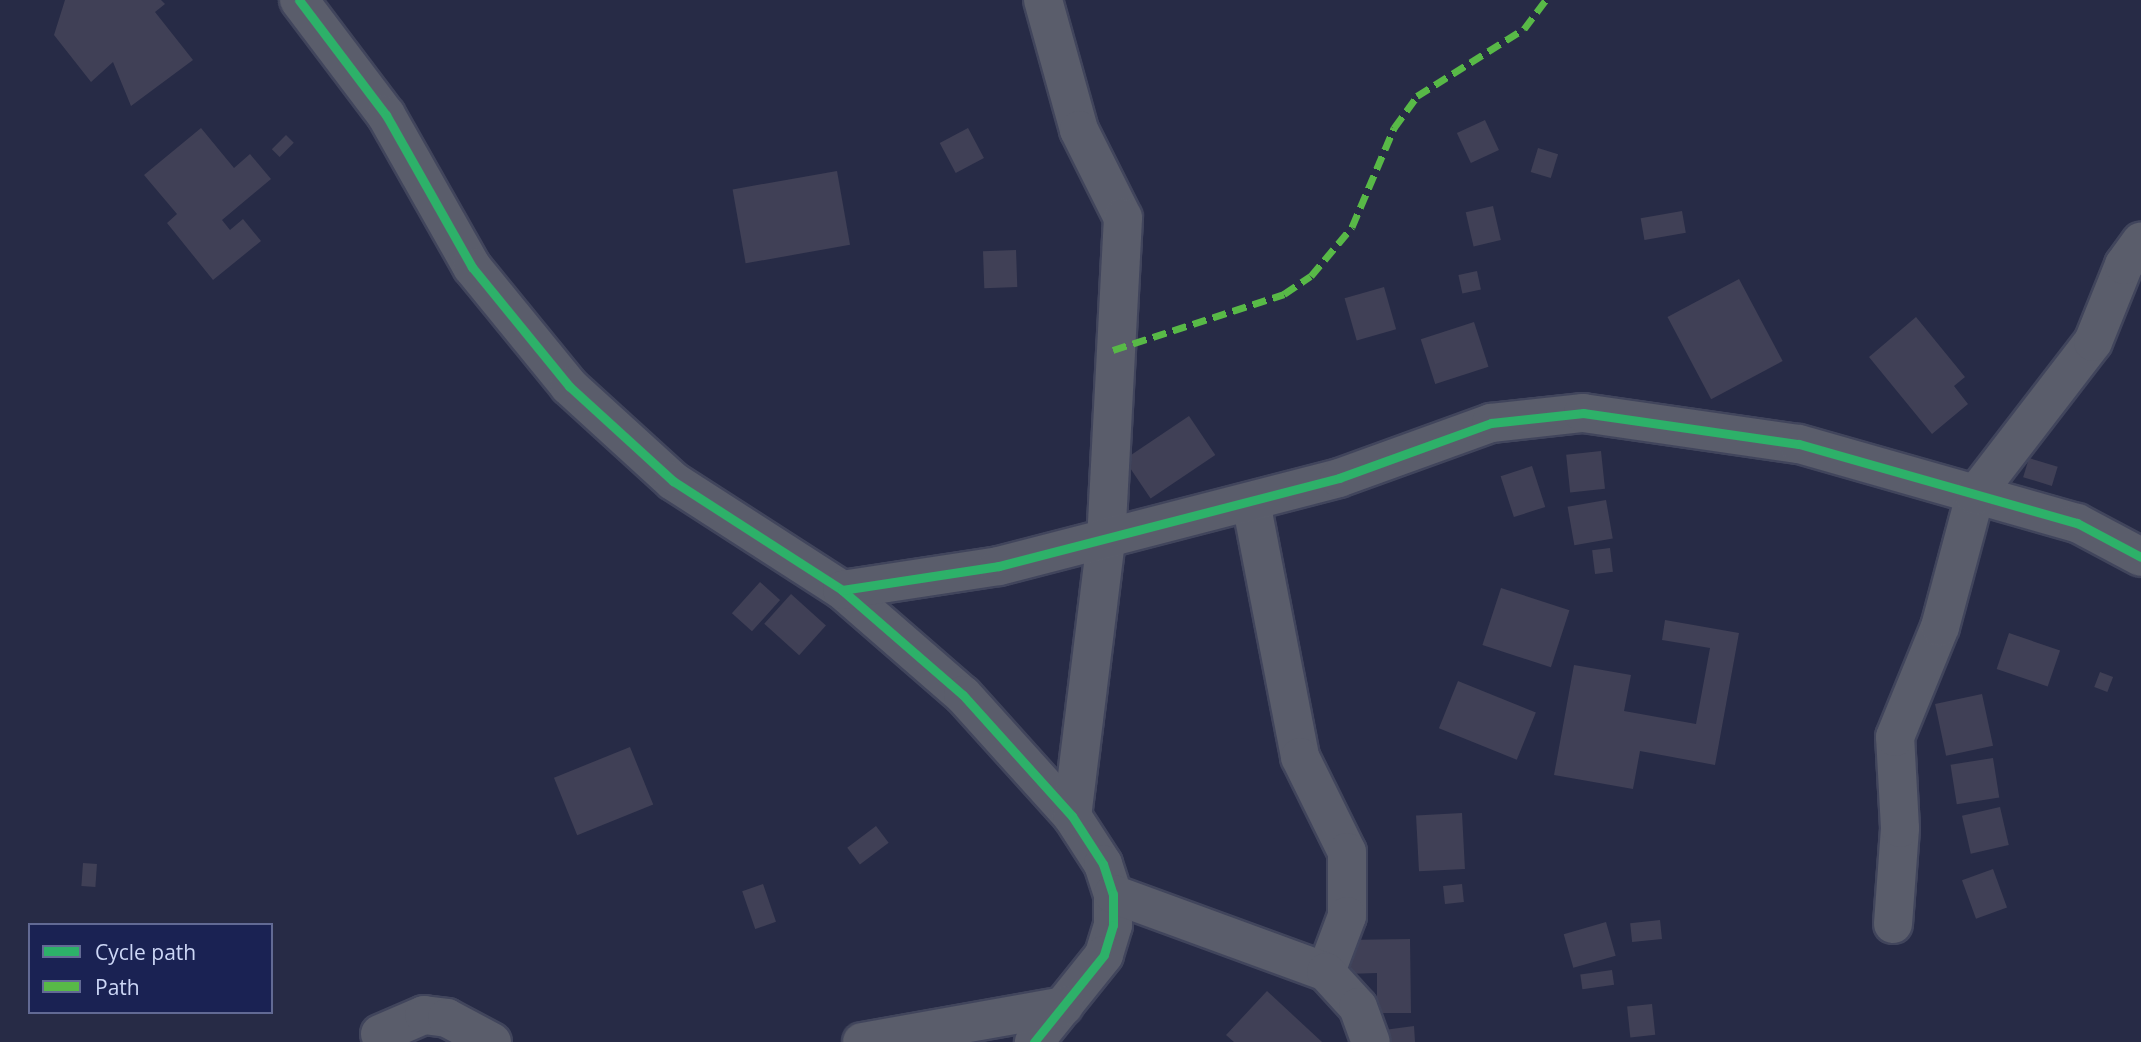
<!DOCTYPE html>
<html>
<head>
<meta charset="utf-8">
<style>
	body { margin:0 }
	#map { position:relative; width:2141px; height:1042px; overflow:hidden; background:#272b46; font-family:"Open Sans",sans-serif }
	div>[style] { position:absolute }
	.building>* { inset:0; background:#404056; transform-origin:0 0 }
	.roads { filter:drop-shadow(2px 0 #41455c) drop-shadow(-2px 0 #41455c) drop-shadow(0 2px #41455c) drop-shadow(0 -2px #41455c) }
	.street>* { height:38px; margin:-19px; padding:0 19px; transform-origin:19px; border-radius:19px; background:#5a5d6b }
	.quiet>* { height:7px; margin-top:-3.5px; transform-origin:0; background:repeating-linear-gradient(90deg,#58b947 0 14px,transparent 0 21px) }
	.cycleway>* { height:9px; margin:-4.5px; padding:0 4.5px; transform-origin:4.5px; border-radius:4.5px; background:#2db169 }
	span { translate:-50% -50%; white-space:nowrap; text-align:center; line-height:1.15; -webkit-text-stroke:5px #1a2253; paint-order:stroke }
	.legend { position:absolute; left:28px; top:923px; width:245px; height:91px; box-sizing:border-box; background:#1a2253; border:2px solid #626a94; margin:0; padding:9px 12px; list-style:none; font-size:21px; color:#cdd7f6 }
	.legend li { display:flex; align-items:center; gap:14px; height:35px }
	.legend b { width:35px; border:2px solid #626a94 }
</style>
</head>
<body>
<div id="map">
	<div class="building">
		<i style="clip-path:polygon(65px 0,161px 0,165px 4px,155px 12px,193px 60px,131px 106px,113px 62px,91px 82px,54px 35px)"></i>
		<i style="left:1485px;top:120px;width:33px;height:31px;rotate:65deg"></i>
		<i style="clip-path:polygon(201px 128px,234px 168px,250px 154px,271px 179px,222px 220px,230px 230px,243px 219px,261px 241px,213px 280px,167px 223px,177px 214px,144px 175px)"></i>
		<i style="left:968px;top:128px;width:34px;height:32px;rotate:62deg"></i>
		<i style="left:286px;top:135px;width:11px;height:20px;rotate:45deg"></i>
		<i style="left:1538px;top:148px;width:21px;height:25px;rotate:17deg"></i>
		<i style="left:837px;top:171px;width:75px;height:106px;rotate:80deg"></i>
		<i style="left:1493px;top:206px;width:35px;height:28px;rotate:77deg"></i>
		<i style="left:1682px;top:211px;width:22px;height:42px;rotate:80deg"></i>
		<i style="left:1016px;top:250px;width:37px;height:33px;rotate:88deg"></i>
		<i style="left:1477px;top:271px;width:19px;height:19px;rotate:78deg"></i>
		<i style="left:1739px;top:279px;width:93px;height:81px;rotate:62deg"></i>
		<i style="left:1384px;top:287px;width:44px;height:41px;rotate:74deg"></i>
		<i style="clip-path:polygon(1916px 317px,1965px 377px,1954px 386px,1968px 404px,1932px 434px,1869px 357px)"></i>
		<i style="left:1474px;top:322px;width:47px;height:56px;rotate:72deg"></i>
		<i style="left:1189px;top:416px;width:47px;height:78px;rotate:56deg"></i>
		<i style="left:1601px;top:451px;width:38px;height:35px;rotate:84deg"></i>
		<i style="left:2029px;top:458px;width:30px;height:20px;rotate:17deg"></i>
		<i style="left:1532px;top:466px;width:43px;height:33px;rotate:72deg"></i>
		<i style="left:1606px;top:500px;width:39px;height:39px;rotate:80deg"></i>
		<i style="left:1610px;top:548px;width:24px;height:18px;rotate:83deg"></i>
		<i style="left:760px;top:582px;width:27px;height:42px;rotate:42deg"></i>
		<i style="left:1501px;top:588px;width:72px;height:60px;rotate:18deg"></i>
		<i style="left:791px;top:594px;width:47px;height:40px;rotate:42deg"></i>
		<i style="clip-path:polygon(1665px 620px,1739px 633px,1715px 765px,1640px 751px,1633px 789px,1554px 775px,1574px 665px,1631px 675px,1624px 711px,1696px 724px,1710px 648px,1662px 640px)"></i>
		<i style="left:2009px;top:633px;width:54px;height:38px;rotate:19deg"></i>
		<i style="left:2100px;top:672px;width:14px;height:16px;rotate:21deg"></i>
		<i style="left:1458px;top:681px;width:84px;height:51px;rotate:22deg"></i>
		<i style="left:1982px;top:694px;width:53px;height:48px;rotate:78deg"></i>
		<i style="left:630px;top:747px;width:62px;height:82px;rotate:68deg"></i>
		<i style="left:1993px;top:758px;width:40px;height:43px;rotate:81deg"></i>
		<i style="left:2000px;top:807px;width:39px;height:39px;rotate:77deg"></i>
		<i style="left:1462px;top:813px;width:56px;height:46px;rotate:87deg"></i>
		<i style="left:876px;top:826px;width:21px;height:36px;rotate:53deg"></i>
		<i style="left:83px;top:863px;width:14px;height:23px;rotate:4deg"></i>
		<i style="left:1993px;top:869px;width:41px;height:33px;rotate:70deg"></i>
		<i style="left:763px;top:884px;width:40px;height:22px;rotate:71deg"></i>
		<i style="left:1462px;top:884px;width:18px;height:19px;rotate:84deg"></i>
		<i style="left:1660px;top:920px;width:19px;height:30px;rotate:84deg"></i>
		<i style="left:1606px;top:922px;width:35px;height:44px;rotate:74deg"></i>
		<i style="clip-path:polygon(1410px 939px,1411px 1013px,1377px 1013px,1377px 973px,1346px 974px,1345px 940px)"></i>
		<i style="left:1612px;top:970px;width:15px;height:32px;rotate:82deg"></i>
		<i style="clip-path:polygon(1267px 991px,1322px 1042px,1234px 1042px,1226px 1035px)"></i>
		<i style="left:1652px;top:1004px;width:31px;height:25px;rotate:84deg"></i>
		<i style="clip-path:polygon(1414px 1026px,1415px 1042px,1385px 1042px,1384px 1030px)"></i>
	</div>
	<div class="roads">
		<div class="street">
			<i style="left:299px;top:0;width:144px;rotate:52.9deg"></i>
			<i style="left:386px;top:115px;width:175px;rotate:60.5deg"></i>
			<i style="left:472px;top:267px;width:154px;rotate:50.8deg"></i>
			<i style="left:569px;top:386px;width:141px;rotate:42.4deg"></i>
			<i style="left:673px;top:481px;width:201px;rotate:32.8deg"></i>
			<i style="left:842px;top:590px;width:160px;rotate:41deg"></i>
			<i style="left:963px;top:695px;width:163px;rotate:48deg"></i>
			<i style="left:1072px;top:816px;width:57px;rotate:57.1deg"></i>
			<i style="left:1103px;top:864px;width:32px;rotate:72deg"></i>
			<i style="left:1113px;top:894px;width:31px;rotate:90deg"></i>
			<i style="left:1113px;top:925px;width:31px;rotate:107deg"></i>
			<i style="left:1104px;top:955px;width:112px;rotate:128.8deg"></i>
			<i style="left:1043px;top:0;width:135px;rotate:74.5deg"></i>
			<i style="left:1079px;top:130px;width:98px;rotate:63.4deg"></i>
			<i style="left:1123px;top:218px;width:322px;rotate:93deg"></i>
			<i style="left:1106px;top:540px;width:278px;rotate:97deg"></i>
			<i style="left:1251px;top:502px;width:260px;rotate:79.1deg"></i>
			<i style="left:1300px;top:757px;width:106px;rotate:63.7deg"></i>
			<i style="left:1347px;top:852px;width:64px;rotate:90deg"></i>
			<i style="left:1347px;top:916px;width:60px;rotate:110.6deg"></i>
			<i style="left:842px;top:590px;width:159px;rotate:-8.7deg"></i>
			<i style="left:999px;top:566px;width:351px;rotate:-14.5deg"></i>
			<i style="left:1339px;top:478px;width:162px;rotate:-19.9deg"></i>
			<i style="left:1491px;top:423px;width:93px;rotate:-6.2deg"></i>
			<i style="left:1583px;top:413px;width:218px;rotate:8.2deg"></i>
			<i style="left:1799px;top:444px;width:289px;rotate:15.9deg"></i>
			<i style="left:2077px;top:523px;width:72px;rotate:28deg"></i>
			<i style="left:1113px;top:894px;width:227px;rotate:20.1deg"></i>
			<i style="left:1326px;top:972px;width:47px;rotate:47.6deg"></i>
			<i style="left:1358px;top:1007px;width:37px;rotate:70deg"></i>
			<i style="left:1893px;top:924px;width:96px;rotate:-85.8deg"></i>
			<i style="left:1900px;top:828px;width:91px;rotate:-93.1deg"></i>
			<i style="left:1895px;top:737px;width:119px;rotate:-67.8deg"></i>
			<i style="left:1940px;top:627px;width:137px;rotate:-75.1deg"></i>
			<i style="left:1975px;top:495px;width:193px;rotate:-52.4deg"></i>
			<i style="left:2093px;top:342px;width:83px;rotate:-68.1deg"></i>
			<i style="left:2124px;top:265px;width:29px;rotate:-54deg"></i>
			<i style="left:380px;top:1034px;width:48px;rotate:-23.4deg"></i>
			<i style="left:424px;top:1015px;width:23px;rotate:7deg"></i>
			<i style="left:447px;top:1018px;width:51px;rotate:28.1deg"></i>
			<i style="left:862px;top:1042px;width:205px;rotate:-10.1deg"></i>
		</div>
	</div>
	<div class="quiet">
		<i style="left:1113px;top:350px;width:180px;rotate:-18.1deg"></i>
		<i style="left:1284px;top:294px;width:32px;rotate:-34deg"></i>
		<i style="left:1311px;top:276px;width:64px;rotate:-50.1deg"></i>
		<i style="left:1352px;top:227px;width:108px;rotate:-67deg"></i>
		<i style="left:1394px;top:128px;width:39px;rotate:-54deg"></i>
		<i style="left:1417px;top:96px;width:126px;rotate:-32.1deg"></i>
		<i style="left:1524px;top:29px;width:36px;rotate:-53deg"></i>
	</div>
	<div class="cycleway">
		<i style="left:299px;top:0;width:144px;rotate:52.9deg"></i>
		<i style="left:386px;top:115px;width:175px;rotate:60.5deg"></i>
		<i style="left:472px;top:267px;width:154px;rotate:50.8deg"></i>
		<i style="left:569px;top:386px;width:141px;rotate:42.4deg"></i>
		<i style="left:673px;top:481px;width:201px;rotate:32.8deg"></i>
		<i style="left:842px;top:590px;width:160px;rotate:41deg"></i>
		<i style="left:963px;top:695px;width:163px;rotate:48deg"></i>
		<i style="left:1072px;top:816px;width:57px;rotate:57.1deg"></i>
		<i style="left:1103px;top:864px;width:32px;rotate:72deg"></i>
		<i style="left:1113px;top:894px;width:31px;rotate:90deg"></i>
		<i style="left:1113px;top:925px;width:31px;rotate:107deg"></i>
		<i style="left:1104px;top:955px;width:112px;rotate:128.8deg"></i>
		<i style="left:842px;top:590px;width:159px;rotate:-8.7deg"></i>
		<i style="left:999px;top:566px;width:351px;rotate:-14.5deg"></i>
		<i style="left:1339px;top:478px;width:162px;rotate:-19.9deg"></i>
		<i style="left:1491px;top:423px;width:93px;rotate:-6.2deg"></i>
		<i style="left:1583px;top:413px;width:218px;rotate:8.2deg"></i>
		<i style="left:1799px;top:444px;width:289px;rotate:15.9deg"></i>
		<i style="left:2077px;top:523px;width:72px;rotate:28deg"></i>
	</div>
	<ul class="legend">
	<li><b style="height:9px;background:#2db169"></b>Cycle path</li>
	<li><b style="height:9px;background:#58b947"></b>Path</li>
	</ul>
</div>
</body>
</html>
